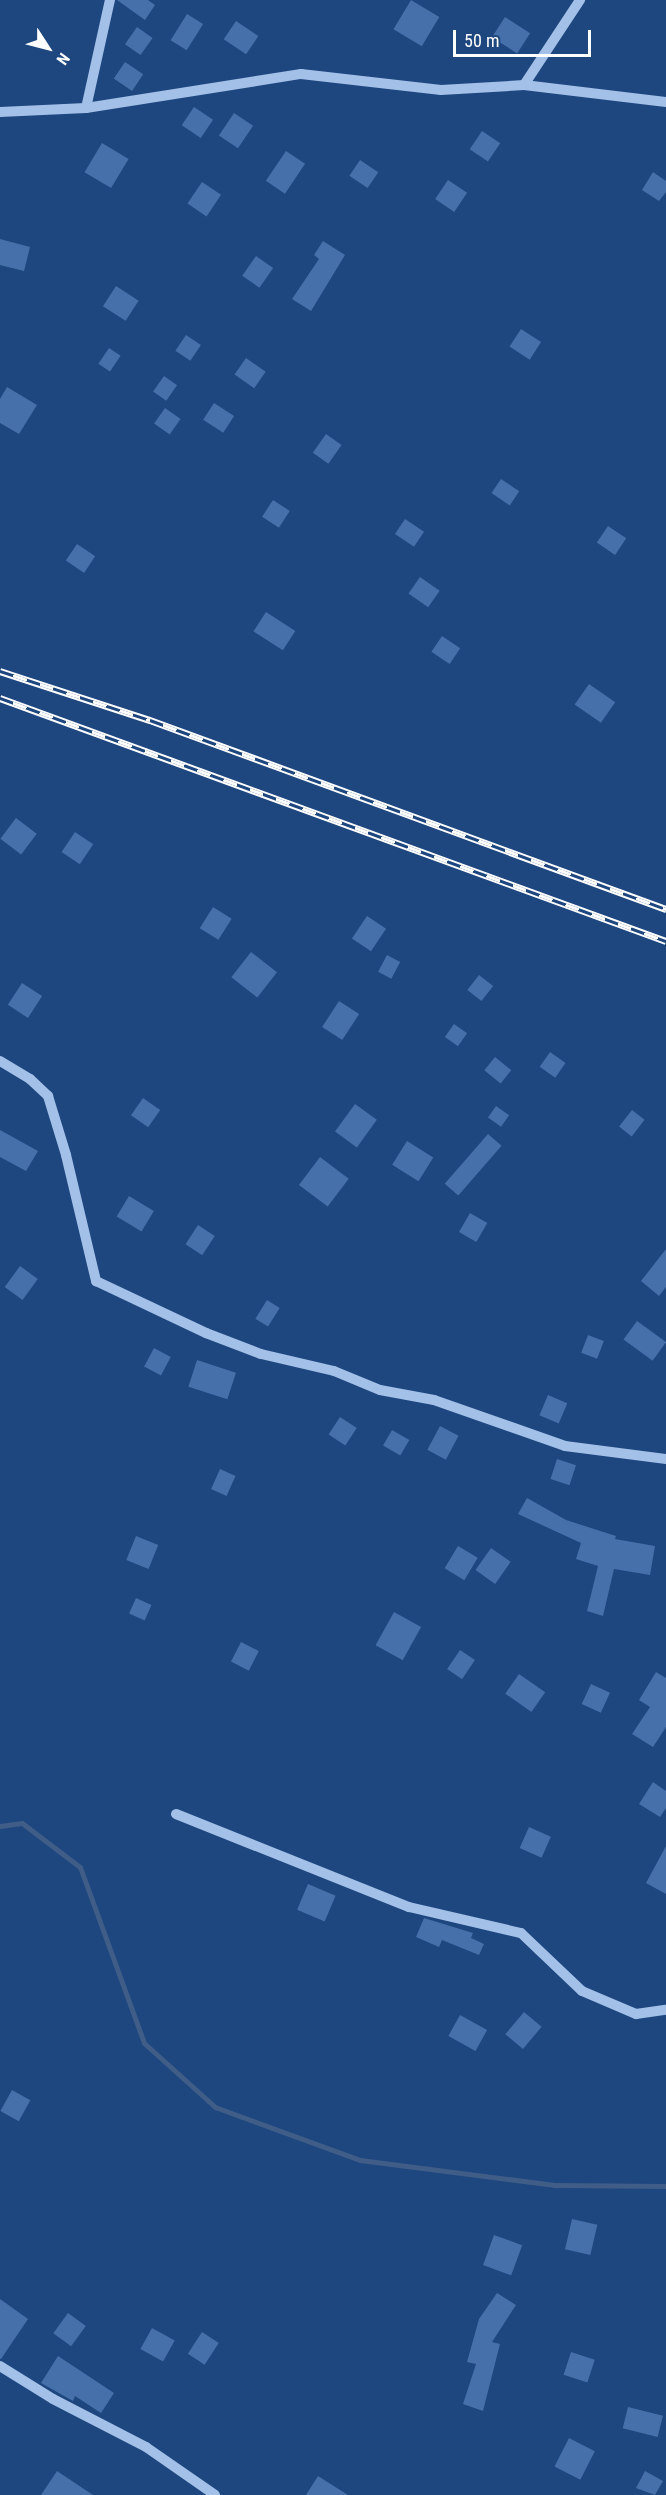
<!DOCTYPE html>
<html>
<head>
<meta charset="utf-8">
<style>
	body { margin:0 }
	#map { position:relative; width:666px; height:2495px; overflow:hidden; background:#1e467f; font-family:"Roboto Condensed",sans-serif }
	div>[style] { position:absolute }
	.stream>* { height:5px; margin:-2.5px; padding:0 2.5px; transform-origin:2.5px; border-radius:2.5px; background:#3f5d87 }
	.building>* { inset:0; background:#4670a9; transform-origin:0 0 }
	.minor>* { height:10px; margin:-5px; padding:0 5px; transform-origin:5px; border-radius:5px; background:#a2c0e8 }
	.rail>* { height:7px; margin-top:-3.5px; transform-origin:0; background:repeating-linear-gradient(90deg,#1e467f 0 14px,#fff 0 28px); box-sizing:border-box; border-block:2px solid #fff }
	span { translate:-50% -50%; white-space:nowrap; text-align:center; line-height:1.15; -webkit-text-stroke:4.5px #1e467f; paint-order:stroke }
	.north { position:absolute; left:18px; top:18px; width:60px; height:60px; -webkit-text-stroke:4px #1e467f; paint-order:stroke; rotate:126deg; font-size:16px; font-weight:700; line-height:24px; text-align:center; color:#fff }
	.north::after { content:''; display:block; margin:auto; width:21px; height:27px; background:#fff; clip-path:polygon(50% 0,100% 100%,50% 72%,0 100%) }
	.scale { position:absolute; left:453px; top:30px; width:138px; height:27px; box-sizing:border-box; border:3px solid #fff; border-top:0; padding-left:8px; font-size:18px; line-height:21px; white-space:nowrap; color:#fff; -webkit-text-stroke:4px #1e467f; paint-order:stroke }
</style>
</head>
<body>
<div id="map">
	<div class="stream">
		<i style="left:0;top:1826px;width:22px;rotate:-8deg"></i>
		<i style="left:22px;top:1823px;width:73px;rotate:37.2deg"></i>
		<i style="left:80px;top:1867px;width:187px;rotate:70deg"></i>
		<i style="left:144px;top:2043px;width:96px;rotate:42deg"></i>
		<i style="left:215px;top:2107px;width:154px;rotate:20.1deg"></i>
		<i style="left:360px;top:2160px;width:198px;rotate:7.3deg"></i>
		<i style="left:556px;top:2185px;width:110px;rotate:0.5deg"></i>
	</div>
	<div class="building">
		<i style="clip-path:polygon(117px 0,148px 0,155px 5px,145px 20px)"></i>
		<i style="left:411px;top:0;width:33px;height:34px;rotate:31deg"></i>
		<i style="left:187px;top:14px;width:19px;height:31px;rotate:32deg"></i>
		<i style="left:505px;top:17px;width:30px;height:24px;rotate:33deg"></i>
		<i style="left:236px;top:21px;width:27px;height:22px;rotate:34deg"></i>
		<i style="left:137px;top:27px;width:19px;height:21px;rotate:35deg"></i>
		<i style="left:125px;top:62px;width:22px;height:20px;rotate:34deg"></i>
		<i style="left:194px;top:107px;width:23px;height:22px;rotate:34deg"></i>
		<i style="left:234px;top:113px;width:23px;height:27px;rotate:34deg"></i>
		<i style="left:482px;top:131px;width:22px;height:22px;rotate:34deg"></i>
		<i style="left:102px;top:143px;width:31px;height:34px;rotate:31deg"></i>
		<i style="left:286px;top:151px;width:23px;height:36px;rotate:34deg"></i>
		<i style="left:360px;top:160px;width:22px;height:19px;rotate:34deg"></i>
		<i style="clip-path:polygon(653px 172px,666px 181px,666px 192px,659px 201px,642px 190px)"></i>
		<i style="left:448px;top:180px;width:23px;height:23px;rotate:34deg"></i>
		<i style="left:202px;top:182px;width:23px;height:26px;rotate:34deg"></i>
		<i style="clip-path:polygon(0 239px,30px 247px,24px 271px,0 265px)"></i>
		<i style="clip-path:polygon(323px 241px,345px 255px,311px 311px,292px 299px,319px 259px,314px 255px)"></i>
		<i style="left:256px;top:256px;width:21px;height:24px;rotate:35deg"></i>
		<i style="left:116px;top:286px;width:27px;height:24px;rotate:33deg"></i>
		<i style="left:521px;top:329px;width:24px;height:21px;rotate:33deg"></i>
		<i style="left:186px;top:335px;width:18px;height:19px;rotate:34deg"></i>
		<i style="left:109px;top:348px;width:14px;height:19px;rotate:34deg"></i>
		<i style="left:246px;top:358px;width:24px;height:20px;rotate:35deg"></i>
		<i style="left:164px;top:376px;width:16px;height:19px;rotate:35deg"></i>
		<i style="clip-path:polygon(7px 387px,37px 405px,19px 434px,0 423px,0 399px)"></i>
		<i style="left:214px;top:403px;width:24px;height:20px;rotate:33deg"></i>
		<i style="left:165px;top:408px;width:19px;height:19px;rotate:35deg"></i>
		<i style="left:326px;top:434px;width:19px;height:23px;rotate:35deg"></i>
		<i style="left:501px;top:479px;width:22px;height:17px;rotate:34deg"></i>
		<i style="left:273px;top:500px;width:20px;height:20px;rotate:33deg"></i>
		<i style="left:405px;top:519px;width:23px;height:18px;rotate:34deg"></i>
		<i style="left:608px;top:526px;width:22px;height:20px;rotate:34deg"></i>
		<i style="left:77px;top:544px;width:22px;height:20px;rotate:34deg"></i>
		<i style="left:420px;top:577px;width:24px;height:20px;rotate:35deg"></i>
		<i style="left:266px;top:612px;width:35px;height:23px;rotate:33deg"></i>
		<i style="left:442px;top:636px;width:22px;height:19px;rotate:34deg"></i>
		<i style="left:589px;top:684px;width:32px;height:25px;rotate:35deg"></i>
		<i style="left:16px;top:818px;width:26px;height:26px;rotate:37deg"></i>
		<i style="left:75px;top:832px;width:22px;height:24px;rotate:34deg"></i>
		<i style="left:213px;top:907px;width:22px;height:25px;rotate:32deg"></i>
		<i style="left:367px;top:916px;width:23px;height:27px;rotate:34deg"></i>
		<i style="left:251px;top:952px;width:33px;height:32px;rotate:38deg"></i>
		<i style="left:387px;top:955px;width:15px;height:19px;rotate:28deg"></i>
		<i style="left:479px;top:975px;width:18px;height:19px;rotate:38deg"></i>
		<i style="left:22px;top:983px;width:24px;height:26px;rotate:33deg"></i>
		<i style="left:339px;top:1001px;width:24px;height:31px;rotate:33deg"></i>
		<i style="left:454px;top:1024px;width:16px;height:16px;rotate:35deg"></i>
		<i style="left:550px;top:1052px;width:19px;height:18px;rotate:35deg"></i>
		<i style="left:495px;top:1057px;width:21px;height:17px;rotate:39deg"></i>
		<i style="left:143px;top:1098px;width:21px;height:21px;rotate:35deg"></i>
		<i style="left:355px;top:1104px;width:27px;height:34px;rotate:36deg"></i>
		<i style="left:496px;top:1106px;width:16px;height:14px;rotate:35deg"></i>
		<i style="left:632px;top:1110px;width:16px;height:21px;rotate:38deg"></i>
		<i style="clip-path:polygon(0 1130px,38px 1151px,26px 1171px,0 1157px)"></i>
		<i style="left:488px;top:1134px;width:18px;height:66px;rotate:41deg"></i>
		<i style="left:407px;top:1141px;width:31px;height:28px;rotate:32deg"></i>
		<i style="left:320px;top:1157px;width:36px;height:35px;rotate:37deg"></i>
		<i style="left:129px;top:1196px;width:29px;height:24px;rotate:31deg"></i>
		<i style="left:470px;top:1213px;width:20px;height:22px;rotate:30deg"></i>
		<i style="left:198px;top:1225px;width:20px;height:23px;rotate:33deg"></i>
		<i style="clip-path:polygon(666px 1249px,666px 1287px,659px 1296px,641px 1281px)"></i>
		<i style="left:20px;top:1266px;width:22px;height:26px;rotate:36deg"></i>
		<i style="left:267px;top:1300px;width:15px;height:22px;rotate:32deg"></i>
		<i style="left:637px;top:1321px;width:36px;height:23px;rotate:36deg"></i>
		<i style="left:588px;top:1335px;width:17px;height:19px;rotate:21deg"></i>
		<i style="left:154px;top:1348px;width:19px;height:21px;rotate:28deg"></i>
		<i style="left:197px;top:1360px;width:41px;height:28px;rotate:18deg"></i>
		<i style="left:548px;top:1395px;width:21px;height:22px;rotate:23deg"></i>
		<i style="left:340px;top:1417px;width:20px;height:21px;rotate:33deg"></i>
		<i style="left:440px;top:1426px;width:21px;height:27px;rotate:28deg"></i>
		<i style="left:392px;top:1430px;width:20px;height:18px;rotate:30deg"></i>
		<i style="left:557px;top:1459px;width:20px;height:21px;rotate:18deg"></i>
		<i style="left:220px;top:1469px;width:17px;height:22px;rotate:24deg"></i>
		<i style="clip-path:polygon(527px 1498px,566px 1520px,616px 1536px,615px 1539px,655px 1546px,650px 1575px,614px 1569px,603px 1616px,587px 1611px,598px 1566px,576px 1559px,581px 1543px,518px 1514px)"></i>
		<i style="left:136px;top:1536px;width:24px;height:26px;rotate:22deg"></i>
		<i style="left:458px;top:1546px;width:23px;height:26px;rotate:31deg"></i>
		<i style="left:491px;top:1548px;width:24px;height:27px;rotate:35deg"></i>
		<i style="left:136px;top:1598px;width:17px;height:17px;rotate:24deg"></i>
		<i style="left:394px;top:1612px;width:31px;height:38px;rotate:29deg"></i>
		<i style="left:241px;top:1642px;width:20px;height:22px;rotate:27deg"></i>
		<i style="left:460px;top:1650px;width:18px;height:23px;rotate:34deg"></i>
		<i style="clip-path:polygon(656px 1672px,666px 1678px,666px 1727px,653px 1747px,632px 1734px,650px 1707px,639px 1700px)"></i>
		<i style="left:519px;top:1674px;width:32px;height:24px;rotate:35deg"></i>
		<i style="left:591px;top:1684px;width:21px;height:22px;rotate:25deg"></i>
		<i style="clip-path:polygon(653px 1782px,666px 1791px,666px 1808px,660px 1817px,639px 1804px)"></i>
		<i style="left:529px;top:1827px;width:24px;height:23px;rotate:24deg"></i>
		<i style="clip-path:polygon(666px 1846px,666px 1894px,646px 1883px)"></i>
		<i style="left:308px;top:1884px;width:30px;height:28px;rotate:23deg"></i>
		<i style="clip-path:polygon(424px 1918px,473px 1933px,471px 1938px,484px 1944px,479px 1955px,442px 1940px,439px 1947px,416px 1937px)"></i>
		<i style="left:524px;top:2012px;width:23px;height:29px;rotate:40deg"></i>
		<i style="left:460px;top:2015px;width:31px;height:24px;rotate:29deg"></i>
		<i style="left:12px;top:2090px;width:21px;height:24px;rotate:29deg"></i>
		<i style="left:572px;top:2219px;width:26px;height:31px;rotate:13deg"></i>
		<i style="left:494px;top:2235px;width:30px;height:32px;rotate:20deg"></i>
		<i style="clip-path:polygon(497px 2293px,516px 2305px,492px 2342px,500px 2344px,483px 2411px,463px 2404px,476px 2364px,467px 2362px,479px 2319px)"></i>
		<i style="clip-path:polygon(0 2299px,28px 2319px,1px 2359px,0 2359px)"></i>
		<i style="left:68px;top:2313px;width:22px;height:25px;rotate:36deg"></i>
		<i style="left:152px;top:2328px;width:26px;height:24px;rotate:29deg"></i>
		<i style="left:202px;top:2332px;width:20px;height:26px;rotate:33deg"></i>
		<i style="left:571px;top:2352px;width:25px;height:24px;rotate:18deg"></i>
		<i style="clip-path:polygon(58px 2356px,114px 2393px,101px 2413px,75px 2396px,73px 2401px,41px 2383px)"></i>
		<i style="left:628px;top:2407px;width:36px;height:22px;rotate:14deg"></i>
		<i style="left:569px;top:2438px;width:29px;height:32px;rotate:27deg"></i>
		<i style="clip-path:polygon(57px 2471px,93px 2495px,41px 2495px)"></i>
		<i style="clip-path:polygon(645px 2471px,663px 2481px,655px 2495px,636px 2488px)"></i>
		<i style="clip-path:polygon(318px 2476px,348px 2495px,306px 2495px)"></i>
	</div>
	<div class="minor">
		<i style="left:524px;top:85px;width:143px;rotate:6.8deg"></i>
		<i style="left:86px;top:108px;width:111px;rotate:-77.5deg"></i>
		<i style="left:0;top:112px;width:86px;rotate:-2.7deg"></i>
		<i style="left:86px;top:108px;width:218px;rotate:-9deg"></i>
		<i style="left:301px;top:74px;width:141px;rotate:6.5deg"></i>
		<i style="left:441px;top:90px;width:83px;rotate:-3.4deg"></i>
		<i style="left:524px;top:85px;width:102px;rotate:-56.6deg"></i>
		<i style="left:0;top:1061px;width:35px;rotate:31deg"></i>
		<i style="left:30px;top:1079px;width:25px;rotate:43deg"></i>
		<i style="left:48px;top:1096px;width:62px;rotate:73deg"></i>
		<i style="left:66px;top:1155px;width:130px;rotate:76.6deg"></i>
		<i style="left:96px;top:1281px;width:122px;rotate:25.3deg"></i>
		<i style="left:206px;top:1333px;width:59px;rotate:20.9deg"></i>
		<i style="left:261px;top:1354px;width:75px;rotate:13.1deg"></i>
		<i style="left:334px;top:1371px;width:50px;rotate:22.4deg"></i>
		<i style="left:380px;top:1390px;width:55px;rotate:10.5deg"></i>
		<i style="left:434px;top:1400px;width:139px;rotate:19.3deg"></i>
		<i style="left:565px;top:1446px;width:102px;rotate:7.3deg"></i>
		<i style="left:176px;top:1814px;width:251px;rotate:21.8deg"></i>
		<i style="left:409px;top:1907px;width:115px;rotate:13.1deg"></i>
		<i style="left:521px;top:1933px;width:84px;rotate:43.6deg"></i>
		<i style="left:582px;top:1991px;width:59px;rotate:23.1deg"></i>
		<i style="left:636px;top:2014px;width:30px;rotate:-8deg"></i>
		<i style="left:0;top:2366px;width:62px;rotate:31.9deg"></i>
		<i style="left:53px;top:2399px;width:105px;rotate:27.3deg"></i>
		<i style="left:146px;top:2447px;width:84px;rotate:34.8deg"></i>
	</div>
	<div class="rail">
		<i style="left:0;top:671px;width:158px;rotate:18.1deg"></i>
		<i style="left:150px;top:720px;width:550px;rotate:20.12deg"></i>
		<i style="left:0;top:698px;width:709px;rotate:20.05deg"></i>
	</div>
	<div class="north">N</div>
	<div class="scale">50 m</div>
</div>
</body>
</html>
